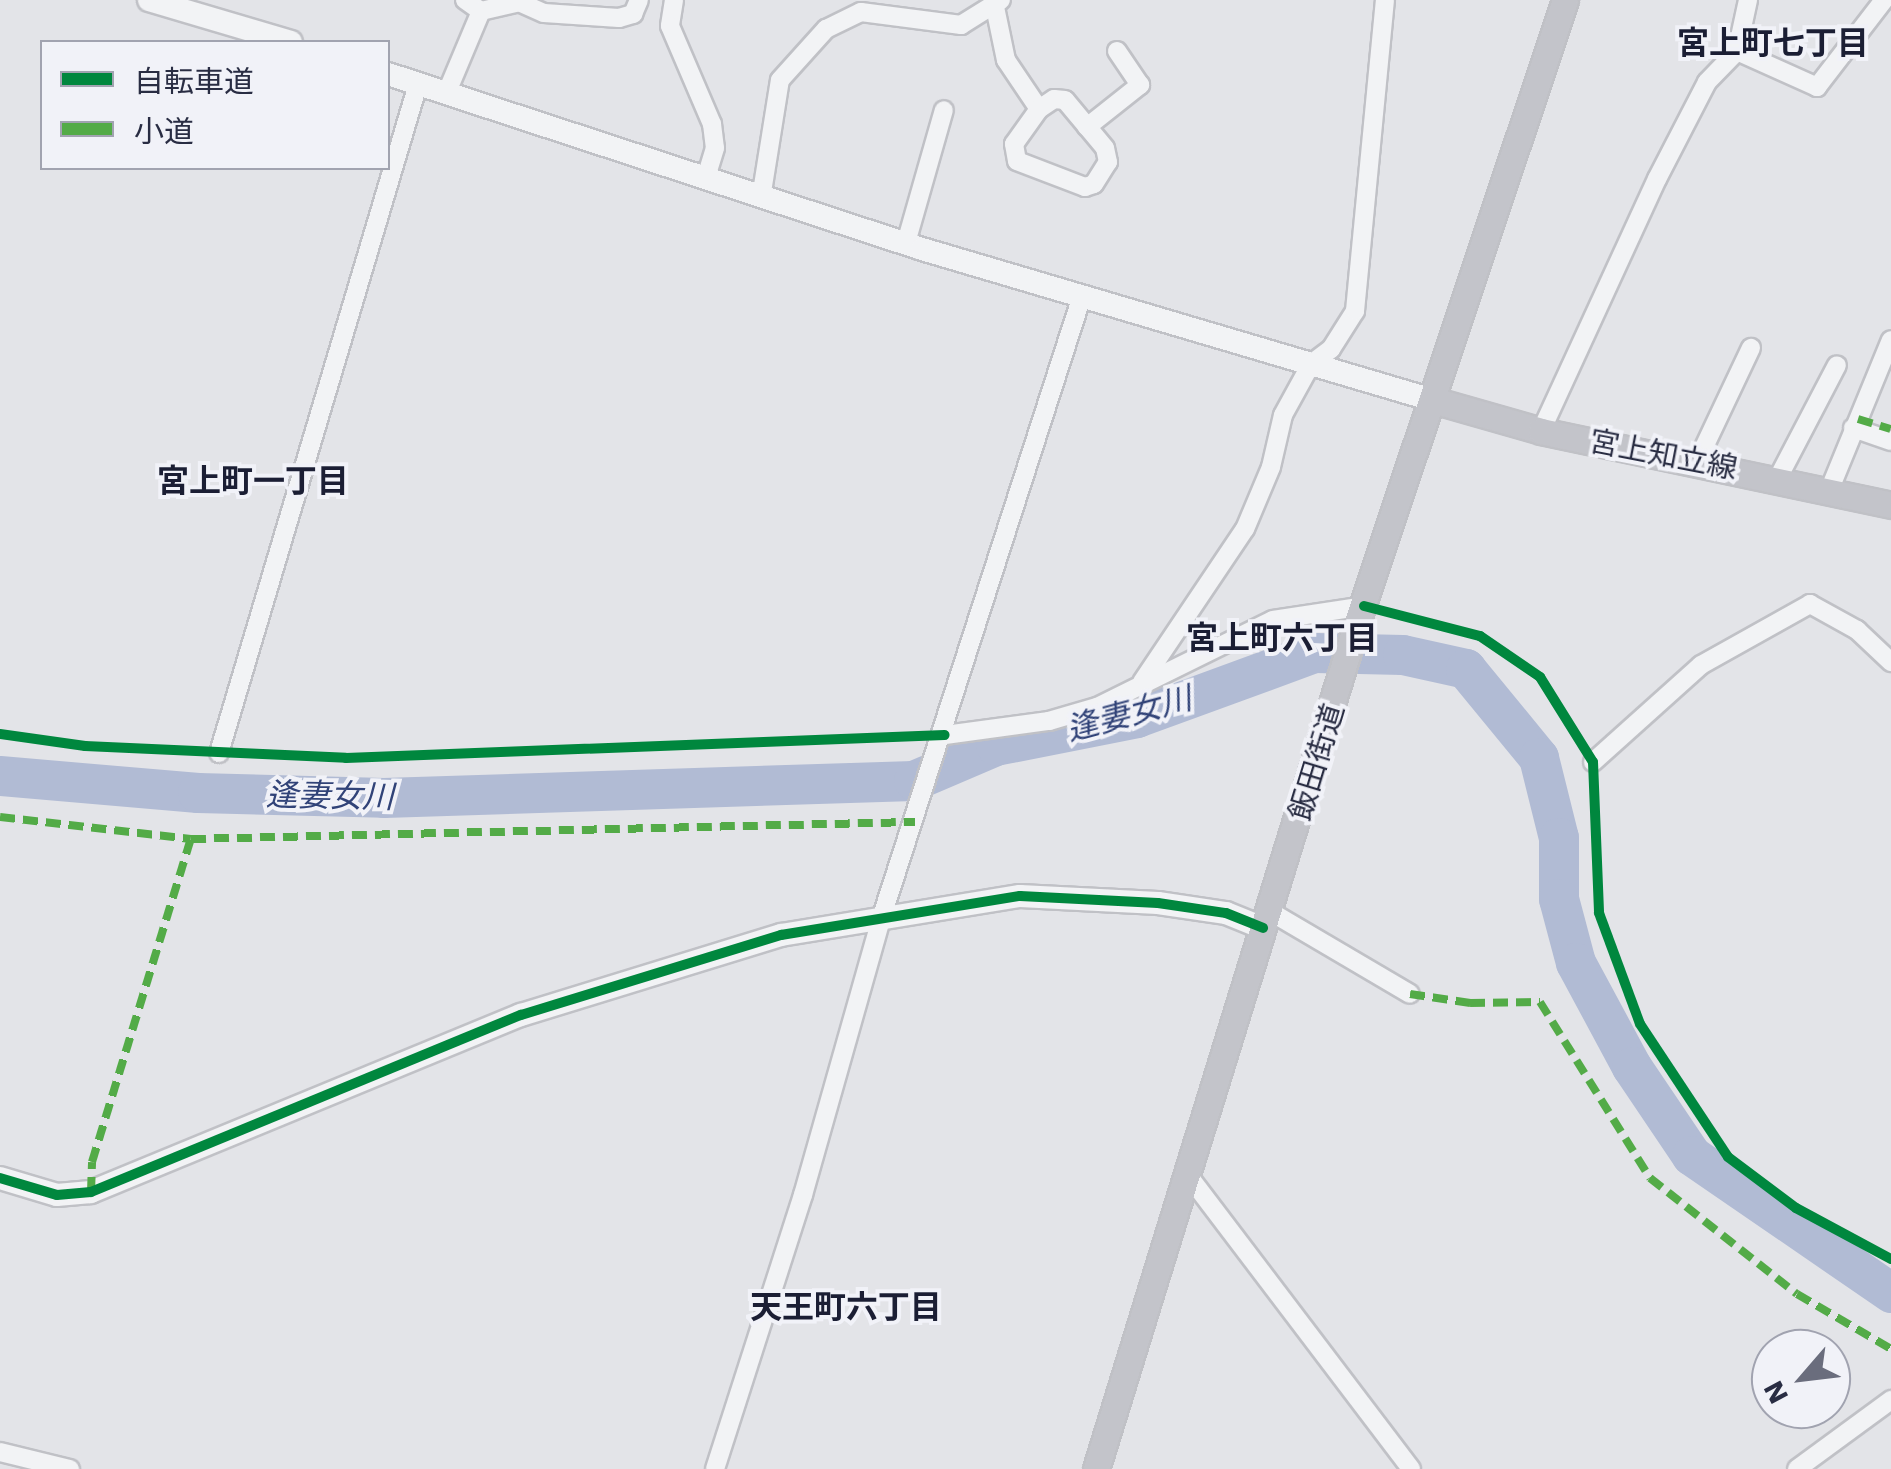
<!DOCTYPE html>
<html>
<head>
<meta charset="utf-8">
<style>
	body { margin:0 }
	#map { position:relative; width:1891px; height:1469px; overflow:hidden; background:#e3e4e8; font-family:"Work Sans","Noto Sans JP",sans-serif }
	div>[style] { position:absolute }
	.river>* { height:40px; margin:-20px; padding:0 20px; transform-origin:20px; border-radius:20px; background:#b1bbd4 }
	.roads { filter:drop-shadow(2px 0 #c0c1c6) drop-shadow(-2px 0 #c0c1c6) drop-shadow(0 2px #c0c1c6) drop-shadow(0 -2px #c0c1c6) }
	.minor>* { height:18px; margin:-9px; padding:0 9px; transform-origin:9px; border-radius:9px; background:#f2f3f5 }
	.tertiary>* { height:22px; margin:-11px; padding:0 11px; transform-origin:11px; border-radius:11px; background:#f2f3f5 }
	.secondary>* { height:25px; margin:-12.5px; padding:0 12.5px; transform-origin:12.5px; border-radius:12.5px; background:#c3c4ca }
	.quiet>* { height:8px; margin-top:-4px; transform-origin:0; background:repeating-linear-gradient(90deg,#53ab47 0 15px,transparent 0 23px) }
	.cycleway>* { height:10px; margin:-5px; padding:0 5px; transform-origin:5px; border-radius:5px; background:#00873e }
	span { translate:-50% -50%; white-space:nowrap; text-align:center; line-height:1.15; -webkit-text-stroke:8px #f1f2f8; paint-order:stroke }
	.street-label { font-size:30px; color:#292d43 }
	.neighbourhood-label { font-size:32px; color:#1b1e34; font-weight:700 }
	.water-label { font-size:32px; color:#314378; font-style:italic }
	.legend { position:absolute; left:40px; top:40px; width:350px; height:130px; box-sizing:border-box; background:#f1f2f8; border:2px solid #a1a3b0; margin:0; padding:12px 18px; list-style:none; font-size:30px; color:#292d43 }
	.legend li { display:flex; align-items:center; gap:20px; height:50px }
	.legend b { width:50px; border:2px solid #a1a3b0 }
	.north { position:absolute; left:1751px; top:1329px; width:100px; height:100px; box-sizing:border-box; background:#f1f2f8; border:2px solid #a1a3b0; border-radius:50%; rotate:242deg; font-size:28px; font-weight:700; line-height:40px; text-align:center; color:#292d43 }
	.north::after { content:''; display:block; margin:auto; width:35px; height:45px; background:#6a6d7d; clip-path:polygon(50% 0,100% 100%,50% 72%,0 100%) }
</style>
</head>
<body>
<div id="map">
	<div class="river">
		<i style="left:0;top:776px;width:199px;rotate:4.9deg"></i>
		<i style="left:198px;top:793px;width:186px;rotate:1.5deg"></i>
		<i style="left:384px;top:798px;width:530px;rotate:-1.84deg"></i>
		<i style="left:914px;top:781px;width:89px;rotate:-23.1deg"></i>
		<i style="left:996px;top:746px;width:144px;rotate:-11.2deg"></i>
		<i style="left:1137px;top:718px;width:189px;rotate:-20.1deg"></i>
		<i style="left:1315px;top:653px;width:88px;rotate:1.3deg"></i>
		<i style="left:1403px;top:655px;width:65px;rotate:12.5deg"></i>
		<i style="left:1466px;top:669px;width:115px;rotate:50.6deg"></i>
		<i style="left:1539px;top:758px;width:82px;rotate:76deg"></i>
		<i style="left:1559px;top:838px;width:61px;rotate:90deg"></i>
		<i style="left:1559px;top:899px;width:66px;rotate:75.1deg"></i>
		<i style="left:1576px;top:963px;width:118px;rotate:61.7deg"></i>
		<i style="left:1632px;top:1067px;width:107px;rotate:56deg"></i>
		<i style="left:1692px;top:1156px;width:242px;rotate:34.5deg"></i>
	</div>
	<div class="roads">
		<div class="minor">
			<i style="left:465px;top:0;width:19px;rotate:35deg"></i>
			<i style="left:674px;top:0;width:26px;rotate:99deg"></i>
			<i style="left:670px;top:26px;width:107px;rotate:66.8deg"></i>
			<i style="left:712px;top:124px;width:24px;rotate:83deg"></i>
			<i style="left:715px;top:148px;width:27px;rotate:107deg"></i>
			<i style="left:995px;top:7px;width:54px;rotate:78.3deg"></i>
			<i style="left:1006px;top:60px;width:59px;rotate:56deg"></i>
			<i style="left:1039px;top:109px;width:43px;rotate:125.5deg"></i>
			<i style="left:1014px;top:144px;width:17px;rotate:80deg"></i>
			<i style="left:1017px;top:161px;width:73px;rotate:20.9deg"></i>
			<i style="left:1085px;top:187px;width:9px;rotate:-18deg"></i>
			<i style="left:1094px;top:184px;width:26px;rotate:-58deg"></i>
			<i style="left:1108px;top:162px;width:14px;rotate:-102deg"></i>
			<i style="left:1105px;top:148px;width:62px;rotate:-129.8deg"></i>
			<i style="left:1065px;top:100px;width:11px;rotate:-175deg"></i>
			<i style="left:1054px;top:99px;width:18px;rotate:146deg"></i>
			<i style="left:1737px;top:51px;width:88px;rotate:24.2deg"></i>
			<i style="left:1817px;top:87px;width:110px;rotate:-52.4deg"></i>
			<i style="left:447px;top:92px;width:88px;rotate:-67.2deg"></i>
			<i style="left:481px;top:11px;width:39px;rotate:-13deg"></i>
			<i style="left:519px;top:2px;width:27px;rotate:24deg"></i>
			<i style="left:544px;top:13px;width:75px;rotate:3.8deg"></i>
			<i style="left:619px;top:18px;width:15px;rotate:-16deg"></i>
			<i style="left:633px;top:14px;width:15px;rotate:-67deg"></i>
			<i style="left:1087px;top:127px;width:68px;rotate:-38.4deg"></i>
			<i style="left:1140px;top:85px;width:41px;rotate:-124.1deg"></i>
			<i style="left:762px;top:192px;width:113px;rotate:-80.9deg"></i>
			<i style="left:780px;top:80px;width:69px;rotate:-48deg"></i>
			<i style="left:826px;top:29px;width:39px;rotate:-26deg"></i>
			<i style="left:861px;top:12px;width:101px;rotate:7.4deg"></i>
			<i style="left:961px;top:25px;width:47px;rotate:-32deg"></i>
			<i style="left:906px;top:243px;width:138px;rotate:-74.1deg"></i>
			<i style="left:1853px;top:428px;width:40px;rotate:18.9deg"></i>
			<i style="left:1541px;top:431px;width:277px;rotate:-65.3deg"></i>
			<i style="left:1657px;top:179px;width:109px;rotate:-62.7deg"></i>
			<i style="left:1707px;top:82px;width:43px;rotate:-45.9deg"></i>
			<i style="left:1737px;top:51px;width:52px;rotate:-77.8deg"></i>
			<i style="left:1698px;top:460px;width:124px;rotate:-64.7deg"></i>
			<i style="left:1778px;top:478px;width:127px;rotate:-62.4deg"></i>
			<i style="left:1829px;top:491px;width:163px;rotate:-67.7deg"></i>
			<i style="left:1142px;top:682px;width:184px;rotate:-56.1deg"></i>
			<i style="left:1245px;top:529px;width:67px;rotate:-67.2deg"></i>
			<i style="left:1271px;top:467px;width:53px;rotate:-77deg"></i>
			<i style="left:1283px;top:415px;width:58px;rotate:-61.2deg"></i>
			<i style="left:1311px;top:364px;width:25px;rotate:-37deg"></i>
			<i style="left:1331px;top:349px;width:45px;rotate:-57.7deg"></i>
			<i style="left:1355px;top:311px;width:312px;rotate:-84.5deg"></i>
			<i style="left:945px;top:735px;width:105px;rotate:-7.7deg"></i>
			<i style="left:1049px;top:721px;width:50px;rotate:-16.3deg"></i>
			<i style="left:1097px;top:707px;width:196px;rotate:-26.3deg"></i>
			<i style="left:1273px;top:620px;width:92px;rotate:-8.7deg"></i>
			<i style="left:219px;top:753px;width:698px;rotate:-73.43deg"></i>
			<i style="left:1593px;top:762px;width:145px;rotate:-41.9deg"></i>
			<i style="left:1701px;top:665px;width:125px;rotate:-29.2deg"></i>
			<i style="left:1810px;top:604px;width:54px;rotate:29deg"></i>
			<i style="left:1857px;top:630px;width:47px;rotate:43.3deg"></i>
			<i style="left:1271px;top:912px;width:161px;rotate:30.5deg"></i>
			<i style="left:1188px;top:1175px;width:369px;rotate:52.8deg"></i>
			<i style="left:0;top:1452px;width:72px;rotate:13.7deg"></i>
			<i style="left:715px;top:1469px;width:288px;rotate:-72.2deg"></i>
			<i style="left:803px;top:1195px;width:290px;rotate:-74.2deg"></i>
			<i style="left:882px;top:916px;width:651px;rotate:-72.12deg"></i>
			<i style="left:1797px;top:1469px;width:117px;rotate:-36.3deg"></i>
		</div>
		<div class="tertiary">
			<i style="left:149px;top:0;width:148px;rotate:16.5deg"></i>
			<i style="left:388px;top:74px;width:562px;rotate:18.14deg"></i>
			<i style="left:922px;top:249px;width:536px;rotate:16.47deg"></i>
			<i style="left:0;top:1178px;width:59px;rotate:16.6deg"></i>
			<i style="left:57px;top:1195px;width:34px;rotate:-5deg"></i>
			<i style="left:91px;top:1192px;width:465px;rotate:-22.4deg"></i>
			<i style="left:521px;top:1015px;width:272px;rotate:-17.1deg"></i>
			<i style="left:781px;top:935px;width:242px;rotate:-9.3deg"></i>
			<i style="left:1020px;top:896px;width:138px;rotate:2.9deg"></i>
			<i style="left:1158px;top:903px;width:69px;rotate:8.4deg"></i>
			<i style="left:1226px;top:913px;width:40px;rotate:22deg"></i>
		</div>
		<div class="secondary">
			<i style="left:1436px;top:401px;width:109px;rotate:15.9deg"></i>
			<i style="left:1541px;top:431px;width:358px;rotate:11.9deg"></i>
			<i style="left:1096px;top:1469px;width:886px;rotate:-72.87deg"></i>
			<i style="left:1357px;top:622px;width:656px;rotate:-71.51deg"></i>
		</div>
	</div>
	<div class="quiet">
		<i style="left:1858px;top:419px;width:34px;rotate:17deg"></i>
		<i style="left:0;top:817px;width:192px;rotate:6.6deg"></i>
		<i style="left:191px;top:839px;width:724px;rotate:-1.35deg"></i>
		<i style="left:1410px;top:994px;width:61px;rotate:8.5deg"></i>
		<i style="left:1470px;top:1003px;width:70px;rotate:-0.8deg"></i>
		<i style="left:1540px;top:1002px;width:208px;rotate:58deg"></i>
		<i style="left:1650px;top:1178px;width:187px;rotate:38.3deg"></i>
		<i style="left:1797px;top:1294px;width:109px;rotate:30.3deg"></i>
		<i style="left:91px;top:1192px;width:30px;rotate:-88deg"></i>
		<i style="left:92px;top:1162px;width:338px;rotate:-73deg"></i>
	</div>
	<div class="cycleway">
		<i style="left:1364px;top:606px;width:120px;rotate:14.5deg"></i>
		<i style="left:1480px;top:636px;width:73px;rotate:34.3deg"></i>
		<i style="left:1540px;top:677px;width:100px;rotate:58.1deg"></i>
		<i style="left:1593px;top:762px;width:151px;rotate:87.7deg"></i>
		<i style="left:1599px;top:913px;width:118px;rotate:69.7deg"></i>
		<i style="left:1640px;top:1024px;width:159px;rotate:56.5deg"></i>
		<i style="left:1728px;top:1157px;width:85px;rotate:36.9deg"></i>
		<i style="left:1796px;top:1208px;width:108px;rotate:28.2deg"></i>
		<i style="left:0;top:734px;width:86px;rotate:8deg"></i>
		<i style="left:85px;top:746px;width:261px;rotate:2.6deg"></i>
		<i style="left:346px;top:758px;width:599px;rotate:-2.2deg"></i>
		<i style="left:0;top:1178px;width:59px;rotate:16.6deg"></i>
		<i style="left:57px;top:1195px;width:34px;rotate:-5deg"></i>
		<i style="left:91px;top:1192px;width:465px;rotate:-22.4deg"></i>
		<i style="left:521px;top:1015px;width:272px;rotate:-17.1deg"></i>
		<i style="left:781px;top:935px;width:242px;rotate:-9.3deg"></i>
		<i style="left:1020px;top:896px;width:138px;rotate:2.9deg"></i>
		<i style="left:1158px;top:903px;width:69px;rotate:8.4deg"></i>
		<i style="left:1226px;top:913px;width:40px;rotate:22deg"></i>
	</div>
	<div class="street-label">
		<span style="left:1663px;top:455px;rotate:11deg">宮上知立線</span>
		<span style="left:1317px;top:762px;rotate:-73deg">飯田街道</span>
	</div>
	<div class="neighbourhood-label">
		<span style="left:1773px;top:43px">宮上町七丁目</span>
		<span style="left:253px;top:481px">宮上町一丁目</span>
		<span style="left:1282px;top:638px">宮上町六丁目</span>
		<span style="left:846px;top:1307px">天王町六丁目</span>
	</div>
	<div class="water-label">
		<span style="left:1129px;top:714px;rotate:-15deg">逢妻女川</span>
		<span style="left:330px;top:796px;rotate:1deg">逢妻女川</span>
	</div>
	<ul class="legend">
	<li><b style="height:12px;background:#00873e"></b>自転車道</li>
	<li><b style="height:12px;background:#53ab47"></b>小道</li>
	</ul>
	<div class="north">N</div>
</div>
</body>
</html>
